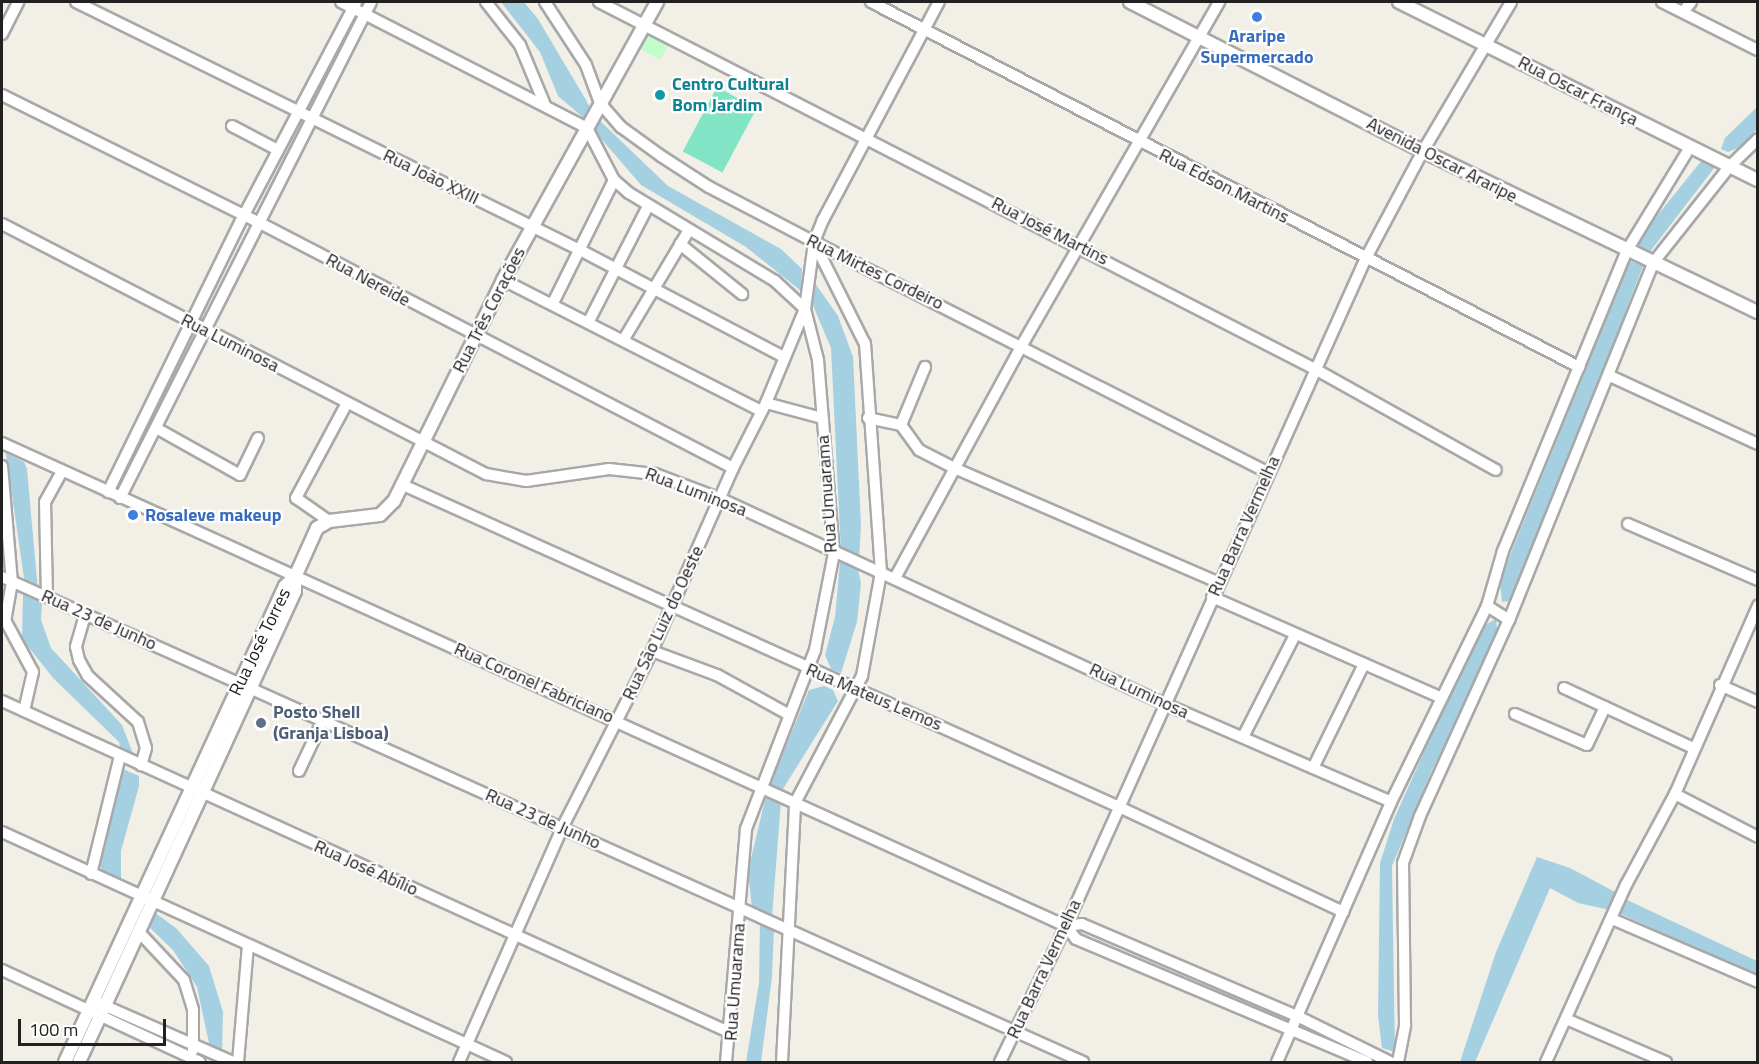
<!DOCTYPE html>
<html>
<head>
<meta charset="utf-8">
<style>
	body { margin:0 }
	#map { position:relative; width:1759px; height:1064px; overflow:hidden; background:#f2efe7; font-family:"Titillium Web",sans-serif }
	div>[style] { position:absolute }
	.park>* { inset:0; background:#c3fdcc; transform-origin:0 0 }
	.pitch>* { inset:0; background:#81e5c5; transform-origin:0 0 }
	.water>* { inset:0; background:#a5d0e1 }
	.roads { filter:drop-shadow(2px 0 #a8a8a8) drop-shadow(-2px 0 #a8a8a8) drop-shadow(0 2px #a8a8a8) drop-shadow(0 -2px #a8a8a8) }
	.minor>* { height:10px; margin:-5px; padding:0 5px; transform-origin:5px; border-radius:5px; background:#fff }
	.tertiary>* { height:12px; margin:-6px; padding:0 6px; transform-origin:6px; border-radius:6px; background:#fff }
	.dots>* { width:16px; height:16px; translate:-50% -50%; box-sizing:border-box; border:3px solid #fff; border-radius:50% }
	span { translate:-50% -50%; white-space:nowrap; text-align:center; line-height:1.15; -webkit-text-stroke:4.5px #fff; paint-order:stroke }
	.shop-label { font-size:18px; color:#366cbe; font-weight:700 }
	.left { translate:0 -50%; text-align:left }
	.culture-label { font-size:18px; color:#0d838f; font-weight:700 }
	.street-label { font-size:18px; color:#212121 }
	.service-label { font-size:18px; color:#4e5e75; font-weight:700 }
	.frame { position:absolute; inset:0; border:3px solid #212121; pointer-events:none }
	.scale { position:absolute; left:18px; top:1019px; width:148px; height:27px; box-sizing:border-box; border:3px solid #212121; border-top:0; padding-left:8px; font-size:18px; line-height:21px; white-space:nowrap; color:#212121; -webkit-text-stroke:4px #fff; paint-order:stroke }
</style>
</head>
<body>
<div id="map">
	<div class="park">
		<i style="left:649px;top:33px;width:23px;height:18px;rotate:29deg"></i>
	</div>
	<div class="pitch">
		<i style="left:717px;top:87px;width:45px;height:73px;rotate:28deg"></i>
	</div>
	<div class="water">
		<i style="clip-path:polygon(501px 2px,524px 2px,538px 19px,586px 100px,590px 108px,585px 119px,558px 96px,540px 52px)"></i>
		<i style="clip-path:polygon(1757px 107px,1757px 129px,1740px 147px,1728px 152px,1721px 149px,1725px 138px)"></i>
		<i style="clip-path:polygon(595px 116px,668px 186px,781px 249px,802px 269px,801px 291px,746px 247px,641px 185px,591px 127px)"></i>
		<i style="clip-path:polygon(1702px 160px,1715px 167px,1649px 253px,1636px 248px,1640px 237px)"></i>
		<i style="clip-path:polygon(1630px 261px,1643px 266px,1626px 310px,1618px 350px,1514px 596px,1510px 601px,1502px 602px,1500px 583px,1508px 560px)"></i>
		<i style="clip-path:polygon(810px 276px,838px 316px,853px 357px,861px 525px,859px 560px,841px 553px,831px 348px,809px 296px)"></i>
		<i style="clip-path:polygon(6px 453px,24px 462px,27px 469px,38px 591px,25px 585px)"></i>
		<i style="clip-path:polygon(840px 562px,858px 570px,861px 583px,857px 622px,841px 673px,831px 669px,825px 655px,835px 617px)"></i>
		<i style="clip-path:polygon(23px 593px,42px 601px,41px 620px,51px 648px,122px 725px,135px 759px,121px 751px,119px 742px,54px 679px,22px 639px)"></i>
		<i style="clip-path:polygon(1496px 619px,1498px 638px,1432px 770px,1392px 866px,1395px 1052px,1382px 1048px,1378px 1015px,1380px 863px,1394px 819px,1464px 663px,1483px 626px)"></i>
		<i style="clip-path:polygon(824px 686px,833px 690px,838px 701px,781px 792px,769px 788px,809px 690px)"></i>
		<i style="clip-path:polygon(123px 769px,139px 776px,139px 786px,121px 851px,121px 885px,104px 877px,100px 865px)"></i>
		<i style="clip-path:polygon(766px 796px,781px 801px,772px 917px,752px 908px,748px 871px)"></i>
		<i style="clip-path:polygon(1537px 857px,1570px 868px,1617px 893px,1610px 910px,1578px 903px,1550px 888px,1475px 1062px,1460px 1062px,1496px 952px)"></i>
		<i style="clip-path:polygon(1625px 899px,1757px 961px,1757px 976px,1619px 913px)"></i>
		<i style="clip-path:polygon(154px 912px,176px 928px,209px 966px,223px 1012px,222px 1053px,210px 1048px,197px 987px,173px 950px,148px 926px)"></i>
		<i style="clip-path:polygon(760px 921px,774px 929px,772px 977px,761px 1062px,746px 1062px,759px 983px)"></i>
	</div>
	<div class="roads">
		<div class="minor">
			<i style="left:76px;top:2px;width:562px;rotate:26.2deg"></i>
			<i style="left:580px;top:250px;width:230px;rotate:27.7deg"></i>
			<i style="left:341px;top:2px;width:276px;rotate:27.1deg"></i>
			<i style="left:587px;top:128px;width:59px;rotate:62.6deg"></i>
			<i style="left:614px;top:180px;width:20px;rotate:41deg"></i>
			<i style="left:629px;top:193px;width:170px;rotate:31.1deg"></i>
			<i style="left:775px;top:281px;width:41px;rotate:43deg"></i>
			<i style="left:805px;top:309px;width:53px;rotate:75.7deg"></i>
			<i style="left:818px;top:360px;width:194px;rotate:85.3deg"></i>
			<i style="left:834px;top:553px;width:99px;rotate:101.1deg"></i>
			<i style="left:815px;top:650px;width:192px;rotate:111.1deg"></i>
			<i style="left:746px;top:829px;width:234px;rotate:94.9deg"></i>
			<i style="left:486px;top:2px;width:55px;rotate:51.7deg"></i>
			<i style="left:520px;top:45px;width:65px;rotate:67.4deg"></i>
			<i style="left:545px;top:2px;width:75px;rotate:56.9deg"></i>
			<i style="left:586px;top:65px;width:40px;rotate:69.8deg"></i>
			<i style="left:600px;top:103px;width:32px;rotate:49deg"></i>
			<i style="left:621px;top:127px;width:49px;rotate:35.9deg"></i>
			<i style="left:661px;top:156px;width:57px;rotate:32.9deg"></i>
			<i style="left:709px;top:187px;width:119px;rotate:27.6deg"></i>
			<i style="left:814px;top:242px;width:508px;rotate:26.92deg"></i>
			<i style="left:599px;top:2px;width:805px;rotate:27.14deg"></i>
			<i style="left:1315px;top:369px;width:207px;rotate:29.2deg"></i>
			<i style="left:871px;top:2px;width:797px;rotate:27.27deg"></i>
			<i style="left:1662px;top:2px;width:107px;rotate:26.6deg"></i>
			<i style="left:1683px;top:12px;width:13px;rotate:-51deg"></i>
			<i style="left:2px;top:34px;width:36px;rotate:-63deg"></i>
			<i style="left:2px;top:95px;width:286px;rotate:26.4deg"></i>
			<i style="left:258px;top:222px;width:535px;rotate:27.38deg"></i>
			<i style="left:232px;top:126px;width:52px;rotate:27.6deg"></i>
			<i style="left:2px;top:224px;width:545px;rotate:27.32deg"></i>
			<i style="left:486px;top:474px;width:41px;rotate:9.9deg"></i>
			<i style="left:526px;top:481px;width:84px;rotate:-8.2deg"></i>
			<i style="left:609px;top:469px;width:46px;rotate:6.2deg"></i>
			<i style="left:655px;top:474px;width:71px;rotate:20.7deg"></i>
			<i style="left:721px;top:499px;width:489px;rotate:24.8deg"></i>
			<i style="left:1165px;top:704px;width:246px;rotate:23.4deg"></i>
			<i style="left:680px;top:244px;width:80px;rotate:38.9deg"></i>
			<i style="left:503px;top:280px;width:289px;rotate:26.9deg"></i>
			<i style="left:553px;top:303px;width:137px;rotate:-63.6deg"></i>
			<i style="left:589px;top:321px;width:129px;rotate:-62.8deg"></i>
			<i style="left:624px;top:339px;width:127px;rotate:-59.2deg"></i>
			<i style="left:1610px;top:376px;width:163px;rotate:24.7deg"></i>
			<i style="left:766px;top:403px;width:58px;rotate:15deg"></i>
			<i style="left:868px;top:418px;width:34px;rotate:12deg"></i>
			<i style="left:901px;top:425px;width:31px;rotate:54deg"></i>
			<i style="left:919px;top:450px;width:39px;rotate:27deg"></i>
			<i style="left:954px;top:468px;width:287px;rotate:23.4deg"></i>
			<i style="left:901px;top:425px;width:63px;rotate:-67.5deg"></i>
			<i style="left:156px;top:428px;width:96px;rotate:29.2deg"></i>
			<i style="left:240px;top:475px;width:41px;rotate:-64.1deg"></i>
			<i style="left:2px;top:443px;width:1168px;rotate:24.42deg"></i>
			<i style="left:1066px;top:926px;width:16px;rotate:52deg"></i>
			<i style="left:1076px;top:939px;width:316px;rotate:22.9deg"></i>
			<i style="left:2px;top:466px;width:116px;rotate:85.1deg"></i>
			<i style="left:12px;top:582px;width:39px;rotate:100deg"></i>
			<i style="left:5px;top:620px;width:59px;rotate:61.7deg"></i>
			<i style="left:33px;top:672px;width:40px;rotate:103deg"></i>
			<i style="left:403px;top:485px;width:783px;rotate:24.21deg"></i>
			<i style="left:1117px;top:806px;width:250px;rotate:25.1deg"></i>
			<i style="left:108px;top:492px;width:309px;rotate:-63.9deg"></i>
			<i style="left:244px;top:215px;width:240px;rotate:-62.2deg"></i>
			<i style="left:120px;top:498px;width:556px;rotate:-63.16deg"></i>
			<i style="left:329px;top:521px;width:40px;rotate:-145.1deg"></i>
			<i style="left:296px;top:498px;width:108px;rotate:-61.8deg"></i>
			<i style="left:1628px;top:524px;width:142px;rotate:23.3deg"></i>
			<i style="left:2px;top:577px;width:1185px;rotate:24.16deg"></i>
			<i style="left:895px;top:578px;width:265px;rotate:-61.4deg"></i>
			<i style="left:1022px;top:345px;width:396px;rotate:-60.1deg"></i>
			<i style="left:47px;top:597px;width:95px;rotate:-91.2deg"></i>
			<i style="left:45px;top:502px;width:35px;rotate:-61deg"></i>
			<i style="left:1212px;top:597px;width:249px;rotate:23.7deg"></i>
			<i style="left:1487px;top:606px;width:26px;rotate:32deg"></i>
			<i style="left:85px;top:615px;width:33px;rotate:106deg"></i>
			<i style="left:76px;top:647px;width:13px;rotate:77deg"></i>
			<i style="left:79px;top:660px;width:18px;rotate:61deg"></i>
			<i style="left:88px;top:676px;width:68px;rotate:42.6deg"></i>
			<i style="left:138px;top:722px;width:27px;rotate:73deg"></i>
			<i style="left:146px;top:748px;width:18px;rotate:106deg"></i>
			<i style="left:652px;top:651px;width:69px;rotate:20.3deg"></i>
			<i style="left:717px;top:675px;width:81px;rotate:28.8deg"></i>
			<i style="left:1720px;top:685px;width:42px;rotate:24.1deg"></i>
			<i style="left:1564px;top:688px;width:142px;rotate:24.9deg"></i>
			<i style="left:2px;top:701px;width:801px;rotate:24.49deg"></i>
			<i style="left:1515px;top:714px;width:78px;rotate:23.3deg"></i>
			<i style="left:1587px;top:745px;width:42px;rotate:-64.7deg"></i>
			<i style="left:1243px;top:737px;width:114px;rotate:-63deg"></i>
			<i style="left:1313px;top:768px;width:116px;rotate:-63.9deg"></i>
			<i style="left:299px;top:771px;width:56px;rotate:-64.8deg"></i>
			<i style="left:1675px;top:794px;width:93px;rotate:27.4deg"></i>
			<i style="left:2px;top:832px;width:554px;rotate:24.53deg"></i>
			<i style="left:91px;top:874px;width:122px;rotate:-76.2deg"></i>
			<i style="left:1612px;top:919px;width:159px;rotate:23.3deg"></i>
			<i style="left:1066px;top:926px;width:16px;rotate:-7deg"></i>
			<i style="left:1082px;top:924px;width:234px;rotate:23.2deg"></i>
			<i style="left:1297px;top:1016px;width:104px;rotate:26.3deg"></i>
			<i style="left:138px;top:931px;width:67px;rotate:46.8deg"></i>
			<i style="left:184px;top:980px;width:31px;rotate:73deg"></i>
			<i style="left:193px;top:1010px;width:40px;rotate:90deg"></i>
			<i style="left:2px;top:970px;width:218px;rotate:24.9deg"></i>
			<i style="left:94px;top:1001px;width:152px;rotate:23.7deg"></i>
			<i style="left:1566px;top:1019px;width:109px;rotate:23.3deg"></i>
			<i style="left:238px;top:1062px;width:117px;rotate:-85.1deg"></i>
			<i style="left:459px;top:1062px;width:256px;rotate:-66.2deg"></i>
			<i style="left:562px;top:828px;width:199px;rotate:-63deg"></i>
			<i style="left:652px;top:651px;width:200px;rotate:-66.1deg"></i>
			<i style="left:733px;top:468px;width:73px;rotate:-63.1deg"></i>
			<i style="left:766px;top:403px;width:102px;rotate:-67.5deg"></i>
			<i style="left:805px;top:309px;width:68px;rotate:-82.3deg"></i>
			<i style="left:814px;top:242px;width:24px;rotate:-68deg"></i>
			<i style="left:823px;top:220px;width:247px;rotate:-62deg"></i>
			<i style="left:782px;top:1062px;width:259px;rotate:-87.1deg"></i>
			<i style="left:795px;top:803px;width:144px;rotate:-62.2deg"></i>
			<i style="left:862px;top:676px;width:106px;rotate:-79.6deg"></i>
			<i style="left:881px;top:572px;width:229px;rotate:-94deg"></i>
			<i style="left:865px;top:344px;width:114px;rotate:-116.6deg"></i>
			<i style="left:1000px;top:1062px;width:151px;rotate:-64.1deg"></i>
			<i style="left:1066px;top:926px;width:732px;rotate:-65.82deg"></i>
			<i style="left:1366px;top:258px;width:121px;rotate:-62deg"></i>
			<i style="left:1423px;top:151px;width:173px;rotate:-59.4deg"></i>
			<i style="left:1277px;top:1062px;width:284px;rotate:-66.3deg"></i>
			<i style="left:1391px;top:802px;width:218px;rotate:-63.9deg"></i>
			<i style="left:1487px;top:606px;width:57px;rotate:-73.8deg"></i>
			<i style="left:1503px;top:551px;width:323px;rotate:-67.6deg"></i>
			<i style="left:1626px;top:252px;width:123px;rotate:-58.6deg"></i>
			<i style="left:1398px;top:1062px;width:38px;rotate:-79deg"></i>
			<i style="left:1405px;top:1025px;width:162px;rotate:-90.7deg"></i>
			<i style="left:1403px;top:863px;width:50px;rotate:-70.1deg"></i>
			<i style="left:1420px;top:816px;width:215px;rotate:-65.6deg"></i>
			<i style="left:1509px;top:620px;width:385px;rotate:-68deg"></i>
			<i style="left:1653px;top:263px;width:122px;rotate:-51.6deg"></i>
			<i style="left:1729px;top:167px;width:40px;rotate:-44deg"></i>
			<i style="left:1546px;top:1062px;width:194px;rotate:-65.7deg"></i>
			<i style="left:1626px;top:885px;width:103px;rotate:-61.7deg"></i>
			<i style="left:1675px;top:794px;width:206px;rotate:-66.2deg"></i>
		</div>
		<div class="tertiary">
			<i style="left:1130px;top:2px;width:329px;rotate:27deg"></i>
			<i style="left:1423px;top:151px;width:372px;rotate:25.7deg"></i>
			<i style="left:1399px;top:2px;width:401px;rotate:26.4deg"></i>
			<i style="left:65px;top:1062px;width:524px;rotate:-65.19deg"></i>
			<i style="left:285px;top:586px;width:13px;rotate:-42deg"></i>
			<i style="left:295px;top:577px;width:54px;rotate:-65.8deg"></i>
			<i style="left:317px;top:528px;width:14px;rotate:-30deg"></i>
			<i style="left:329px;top:521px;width:51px;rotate:-6.7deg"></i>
			<i style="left:380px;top:515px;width:20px;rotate:-45deg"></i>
			<i style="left:394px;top:501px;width:246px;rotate:-63.7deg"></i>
			<i style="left:503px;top:280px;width:318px;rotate:-61deg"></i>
			<i style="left:79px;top:1062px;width:518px;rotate:-65.36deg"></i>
			<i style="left:295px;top:591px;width:14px;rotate:-90deg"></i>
		</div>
	</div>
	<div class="dots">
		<i style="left:1257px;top:17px;background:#3f7fe0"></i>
		<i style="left:660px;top:95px;background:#0f9aa8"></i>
		<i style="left:133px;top:515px;background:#3f7fe0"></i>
		<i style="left:261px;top:723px;background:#5c6f8a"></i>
	</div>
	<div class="shop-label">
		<span style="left:1257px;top:47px">Araripe<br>Supermercado</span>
		<span class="left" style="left:145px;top:515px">Rosaleve makeup</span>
	</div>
	<div class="culture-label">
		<span class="left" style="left:672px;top:95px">Centro Cultural<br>Bom Jardim</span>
	</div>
	<div class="street-label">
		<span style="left:1578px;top:91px;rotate:27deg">Rua Oscar França</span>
		<span style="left:1442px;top:160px;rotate:27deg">Avenida Oscar Araripe</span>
		<span style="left:431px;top:177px;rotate:26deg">Rua João XXIII</span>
		<span style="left:1224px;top:186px;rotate:27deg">Rua Edson Martins</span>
		<span style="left:1050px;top:231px;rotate:27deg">Rua José Martins</span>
		<span style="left:875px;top:272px;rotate:26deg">Rua Mirtes Cordeiro</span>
		<span style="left:368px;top:280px;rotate:28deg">Rua Nereide</span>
		<span style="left:489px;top:310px;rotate:-63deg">Rua Três Corações</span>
		<span style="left:230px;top:343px;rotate:27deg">Rua Luminosa</span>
		<span style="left:696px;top:492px;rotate:21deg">Rua Luminosa</span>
		<span style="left:827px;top:494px;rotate:-94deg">Rua Umuarama</span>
		<span style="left:1244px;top:526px;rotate:-66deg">Rua Barra Vermelha</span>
		<span style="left:99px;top:620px;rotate:24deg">Rua 23 de Junho</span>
		<span style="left:663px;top:623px;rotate:-65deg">Rua São Luiz do Oeste</span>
		<span style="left:260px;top:642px;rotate:-64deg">Rua José Torres</span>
		<span style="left:534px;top:683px;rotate:24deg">Rua Coronel Fabriciano</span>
		<span style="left:1139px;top:691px;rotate:25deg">Rua Luminosa</span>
		<span style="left:874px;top:697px;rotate:23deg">Rua Mateus Lemos</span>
		<span style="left:543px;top:819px;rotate:24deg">Rua 23 de Junho</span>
		<span style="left:366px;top:868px;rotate:24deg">Rua José Abílio</span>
		<span style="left:1044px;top:969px;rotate:-65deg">Rua Barra Vermelha</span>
		<span style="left:735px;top:982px;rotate:-86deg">Rua Umuarama</span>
	</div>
	<div class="service-label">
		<span class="left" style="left:273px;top:723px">Posto Shell<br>(Granja Lisboa)</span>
	</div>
	<div class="frame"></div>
	<div class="scale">100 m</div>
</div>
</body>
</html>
